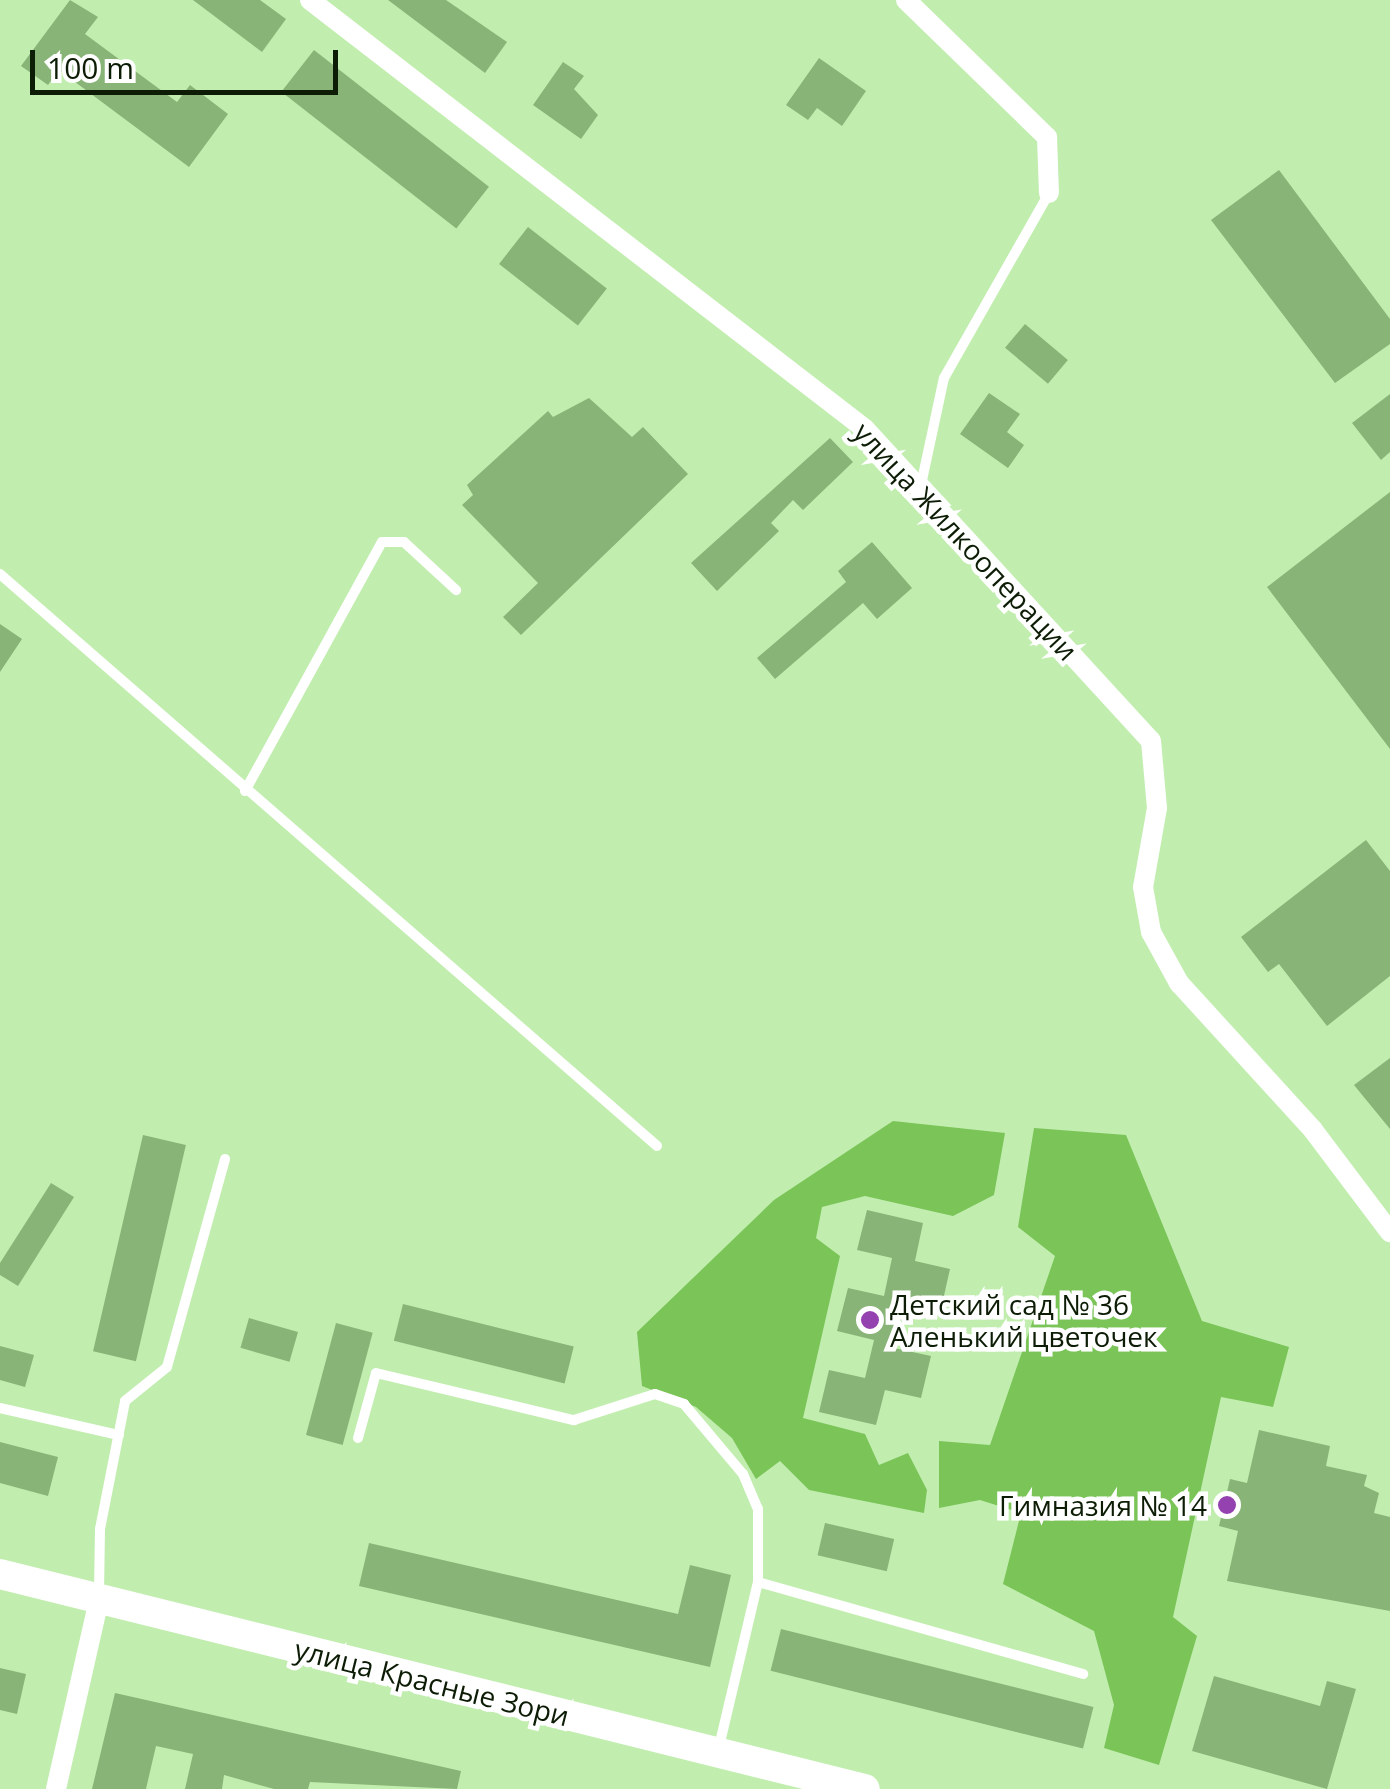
<!DOCTYPE html>
<html>
<head>
<meta charset="utf-8">
<style>
	body { margin:0 }
	#map { position:relative; width:1390px; height:1789px; overflow:hidden; background:#c1eeaf; font-family:"Open Sans",sans-serif }
	div>[style] { position:absolute }
	.green>* { inset:0; background:#7ac458 }
	.building>* { inset:0; background:#89b478; transform-origin:0 0 }
	.lane>* { height:10px; margin:-5px; padding:0 5px; transform-origin:5px; border-radius:5px; background:#fff }
	.street>* { height:20px; margin:-10px; padding:0 10px; transform-origin:10px; border-radius:10px; background:#fff }
	.secondary>* { height:30px; margin:-15px; padding:0 15px; transform-origin:15px; border-radius:15px; background:#fff }
	.dots>* { width:28px; height:28px; translate:-50% -50%; box-sizing:border-box; border:5px solid #fff; border-radius:50% }
	span { translate:-50% -50%; white-space:nowrap; text-align:center; line-height:1.15; -webkit-text-stroke:9px #fff; paint-order:stroke }
	.street-label { font-size:28px; color:#0c1c05 }
	.poi-label { font-size:28px; color:#0c1c05 }
	.left { translate:0 -50%; text-align:left }
	.right { translate:-100% -50%; text-align:right }
	.scale { position:absolute; left:30px; top:50px; width:308px; height:45px; box-sizing:border-box; border:5px solid #0c1c05; border-top:0; padding-left:12px; font-size:30px; line-height:35px; white-space:nowrap; color:#0c1c05; -webkit-text-stroke:8px #fff; paint-order:stroke }
</style>
</head>
<body>
<div id="map">
	<div class="green">
		<i style="clip-path:polygon(893px 1121px,1005px 1133px,994px 1195px,953px 1216px,865px 1196px,822px 1207px,816px 1238px,840px 1256px,803px 1418px,865px 1434px,879px 1465px,908px 1453px,927px 1490px,924px 1513px,809px 1490px,780px 1461px,756px 1479px,732px 1438px,696px 1407px,642px 1386px,637px 1332px,774px 1200px)"></i>
		<i style="clip-path:polygon(1034px 1128px,1126px 1135px,1202px 1321px,1289px 1347px,1273px 1407px,1221px 1397px,1173px 1617px,1197px 1636px,1159px 1765px,1104px 1748px,1114px 1705px,1094px 1631px,1003px 1584px,1021px 1513px,980px 1500px,939px 1508px,939px 1441px,990px 1445px,1055px 1256px,1018px 1227px)"></i>
	</div>
	<div class="building">
		<i style="clip-path:polygon(70px 0,98px 17px,85px 34px,177px 102px,190px 85px,228px 114px,189px 167px,59px 70px,48px 85px,21px 66px)"></i>
		<i style="clip-path:polygon(193px 0,260px 0,286px 19px,262px 52px)"></i>
		<i style="clip-path:polygon(388px 0,446px 0,507px 42px,485px 73px)"></i>
		<i style="left:314px;top:50px;width:222px;height:53px;rotate:38deg"></i>
		<i style="clip-path:polygon(819px 58px,866px 91px,842px 126px,817px 108px,808px 120px,786px 105px)"></i>
		<i style="clip-path:polygon(563px 62px,584px 76px,574px 89px,598px 115px,581px 139px,533px 105px)"></i>
		<i style="clip-path:polygon(1279px 170px,1390px 319px,1390px 344px,1335px 383px,1211px 220px)"></i>
		<i style="left:528px;top:227px;width:100px;height:47px;rotate:38deg"></i>
		<i style="left:1025px;top:324px;width:56px;height:31px;rotate:40deg"></i>
		<i style="clip-path:polygon(989px 393px,1020px 414px,1007px 432px,1024px 445px,1008px 468px,960px 434px)"></i>
		<i style="clip-path:polygon(1390px 394px,1390px 452px,1381px 460px,1352px 423px)"></i>
		<i style="clip-path:polygon(589px 398px,632px 437px,643px 427px,688px 474px,521px 635px,503px 617px,538px 583px,462px 505px,473px 495px,467px 485px,548px 411px,553px 417px)"></i>
		<i style="clip-path:polygon(830px 438px,853px 462px,803px 510px,793px 500px,771px 523px,779px 531px,717px 591px,691px 563px)"></i>
		<i style="clip-path:polygon(1390px 492px,1390px 749px,1267px 587px)"></i>
		<i style="clip-path:polygon(872px 542px,912px 588px,877px 619px,863px 603px,775px 679px,757px 658px,846px 582px,838px 571px)"></i>
		<i style="clip-path:polygon(0 624px,22px 639px,0 672px)"></i>
		<i style="clip-path:polygon(1366px 840px,1390px 871px,1390px 976px,1327px 1026px,1279px 964px,1268px 972px,1241px 937px)"></i>
		<i style="clip-path:polygon(1390px 1058px,1390px 1129px,1354px 1085px)"></i>
		<i style="left:143px;top:1135px;width:44px;height:222px;rotate:13deg"></i>
		<i style="clip-path:polygon(51px 1183px,74px 1197px,18px 1286px,0 1275px,0 1263px)"></i>
		<i style="clip-path:polygon(867px 1210px,923px 1223px,915px 1261px,950px 1269px,941px 1309px,905px 1300px,894px 1348px,931px 1356px,921px 1398px,885px 1390px,876px 1425px,819px 1412px,829px 1370px,865px 1378px,874px 1340px,837px 1331px,848px 1288px,884px 1296px,892px 1258px,857px 1250px)"></i>
		<i style="left:403px;top:1304px;width:176px;height:38px;rotate:14deg"></i>
		<i style="left:249px;top:1318px;width:51px;height:31px;rotate:16deg"></i>
		<i style="left:336px;top:1323px;width:38px;height:116px;rotate:15deg"></i>
		<i style="clip-path:polygon(0 1346px,34px 1355px,25px 1387px,0 1380px)"></i>
		<i style="clip-path:polygon(1259px 1430px,1330px 1446px,1326px 1466px,1367px 1475px,1364px 1486px,1379px 1493px,1374px 1513px,1390px 1517px,1390px 1611px,1227px 1581px,1238px 1531px,1219px 1526px,1230px 1479px,1247px 1483px)"></i>
		<i style="clip-path:polygon(0 1442px,58px 1457px,48px 1496px,0 1483px)"></i>
		<i style="left:825px;top:1523px;width:71px;height:33px;rotate:13deg"></i>
		<i style="clip-path:polygon(369px 1543px,678px 1614px,690px 1565px,731px 1575px,710px 1667px,359px 1586px)"></i>
		<i style="left:781px;top:1629px;width:322px;height:43px;rotate:14deg"></i>
		<i style="clip-path:polygon(0 1668px,26px 1674px,17px 1714px,0 1710px)"></i>
		<i style="clip-path:polygon(1214px 1676px,1320px 1706px,1327px 1681px,1356px 1689px,1327px 1789px,1192px 1751px)"></i>
		<i style="clip-path:polygon(115px 1693px,461px 1771px,457px 1789px,310px 1782px,308px 1789px,274px 1789px,224px 1775px,222px 1789px,185px 1789px,193px 1754px,156px 1746px,146px 1789px,92px 1789px)"></i>
	</div>
	<div class="lane">
		<i style="left:921px;top:485px;width:109px;rotate:-77.9deg"></i>
		<i style="left:944px;top:378px;width:213px;rotate:-60.4deg"></i>
		<i style="left:0;top:574px;width:871px;rotate:41.04deg"></i>
		<i style="left:245px;top:791px;width:284px;rotate:-61.2deg"></i>
		<i style="left:382px;top:542px;width:22px"></i>
		<i style="left:404px;top:542px;width:71px;rotate:42.7deg"></i>
		<i style="left:0;top:1408px;width:122px;rotate:12.8deg"></i>
		<i style="left:358px;top:1438px;width:67px;rotate:-74.5deg"></i>
		<i style="left:376px;top:1373px;width:204px;rotate:13.4deg"></i>
		<i style="left:574px;top:1420px;width:85px;rotate:-17.8deg"></i>
		<i style="left:655px;top:1394px;width:31px;rotate:19deg"></i>
		<i style="left:684px;top:1404px;width:92px;rotate:49.9deg"></i>
		<i style="left:743px;top:1474px;width:38px;rotate:67deg"></i>
		<i style="left:758px;top:1509px;width:73px;rotate:90deg"></i>
		<i style="left:99px;top:1593px;width:64px;rotate:-89.1deg"></i>
		<i style="left:100px;top:1529px;width:130px;rotate:-78.9deg"></i>
		<i style="left:125px;top:1401px;width:54px;rotate:-39deg"></i>
		<i style="left:167px;top:1367px;width:216px;rotate:-74.4deg"></i>
		<i style="left:718px;top:1751px;width:174px;rotate:-76.7deg"></i>
		<i style="left:758px;top:1582px;width:338px;rotate:15.8deg"></i>
	</div>
	<div class="street">
		<i style="left:310px;top:0;width:701px;rotate:37.7deg"></i>
		<i style="left:865px;top:429px;width:423px;rotate:47.5deg"></i>
		<i style="left:1151px;top:741px;width:67px;rotate:84.9deg"></i>
		<i style="left:1157px;top:808px;width:80px;rotate:100deg"></i>
		<i style="left:1143px;top:887px;width:46px;rotate:79.9deg"></i>
		<i style="left:1151px;top:932px;width:58px;rotate:61.2deg"></i>
		<i style="left:1179px;top:983px;width:199px;rotate:47.6deg"></i>
		<i style="left:1313px;top:1130px;width:128px;rotate:53deg"></i>
		<i style="left:906px;top:0;width:197px;rotate:44.2deg"></i>
		<i style="left:1047px;top:137px;width:56px;rotate:88deg"></i>
		<i style="left:56px;top:1789px;width:195px;rotate:-77.2deg"></i>
	</div>
	<div class="secondary">
		<i style="left:0;top:1574px;width:891px;rotate:13.96deg"></i>
	</div>
	<div class="dots">
		<i style="left:870px;top:1320px;background:#9542b1"></i>
		<i style="left:1227px;top:1505px;background:#9542b1"></i>
	</div>
	<div class="street-label">
		<span style="left:966px;top:541px;rotate:47deg">улица Жилкооперации</span>
		<span style="left:432px;top:1682px;rotate:14deg">улица Красные Зори</span>
	</div>
	<div class="poi-label">
		<span class="left" style="left:890px;top:1320px">Детский сад № 36<br>Аленький цветочек</span>
		<span class="right" style="left:1207px;top:1505px">Гимназия № 14</span>
	</div>
	<div class="scale">100 m</div>
</div>
</body>
</html>
